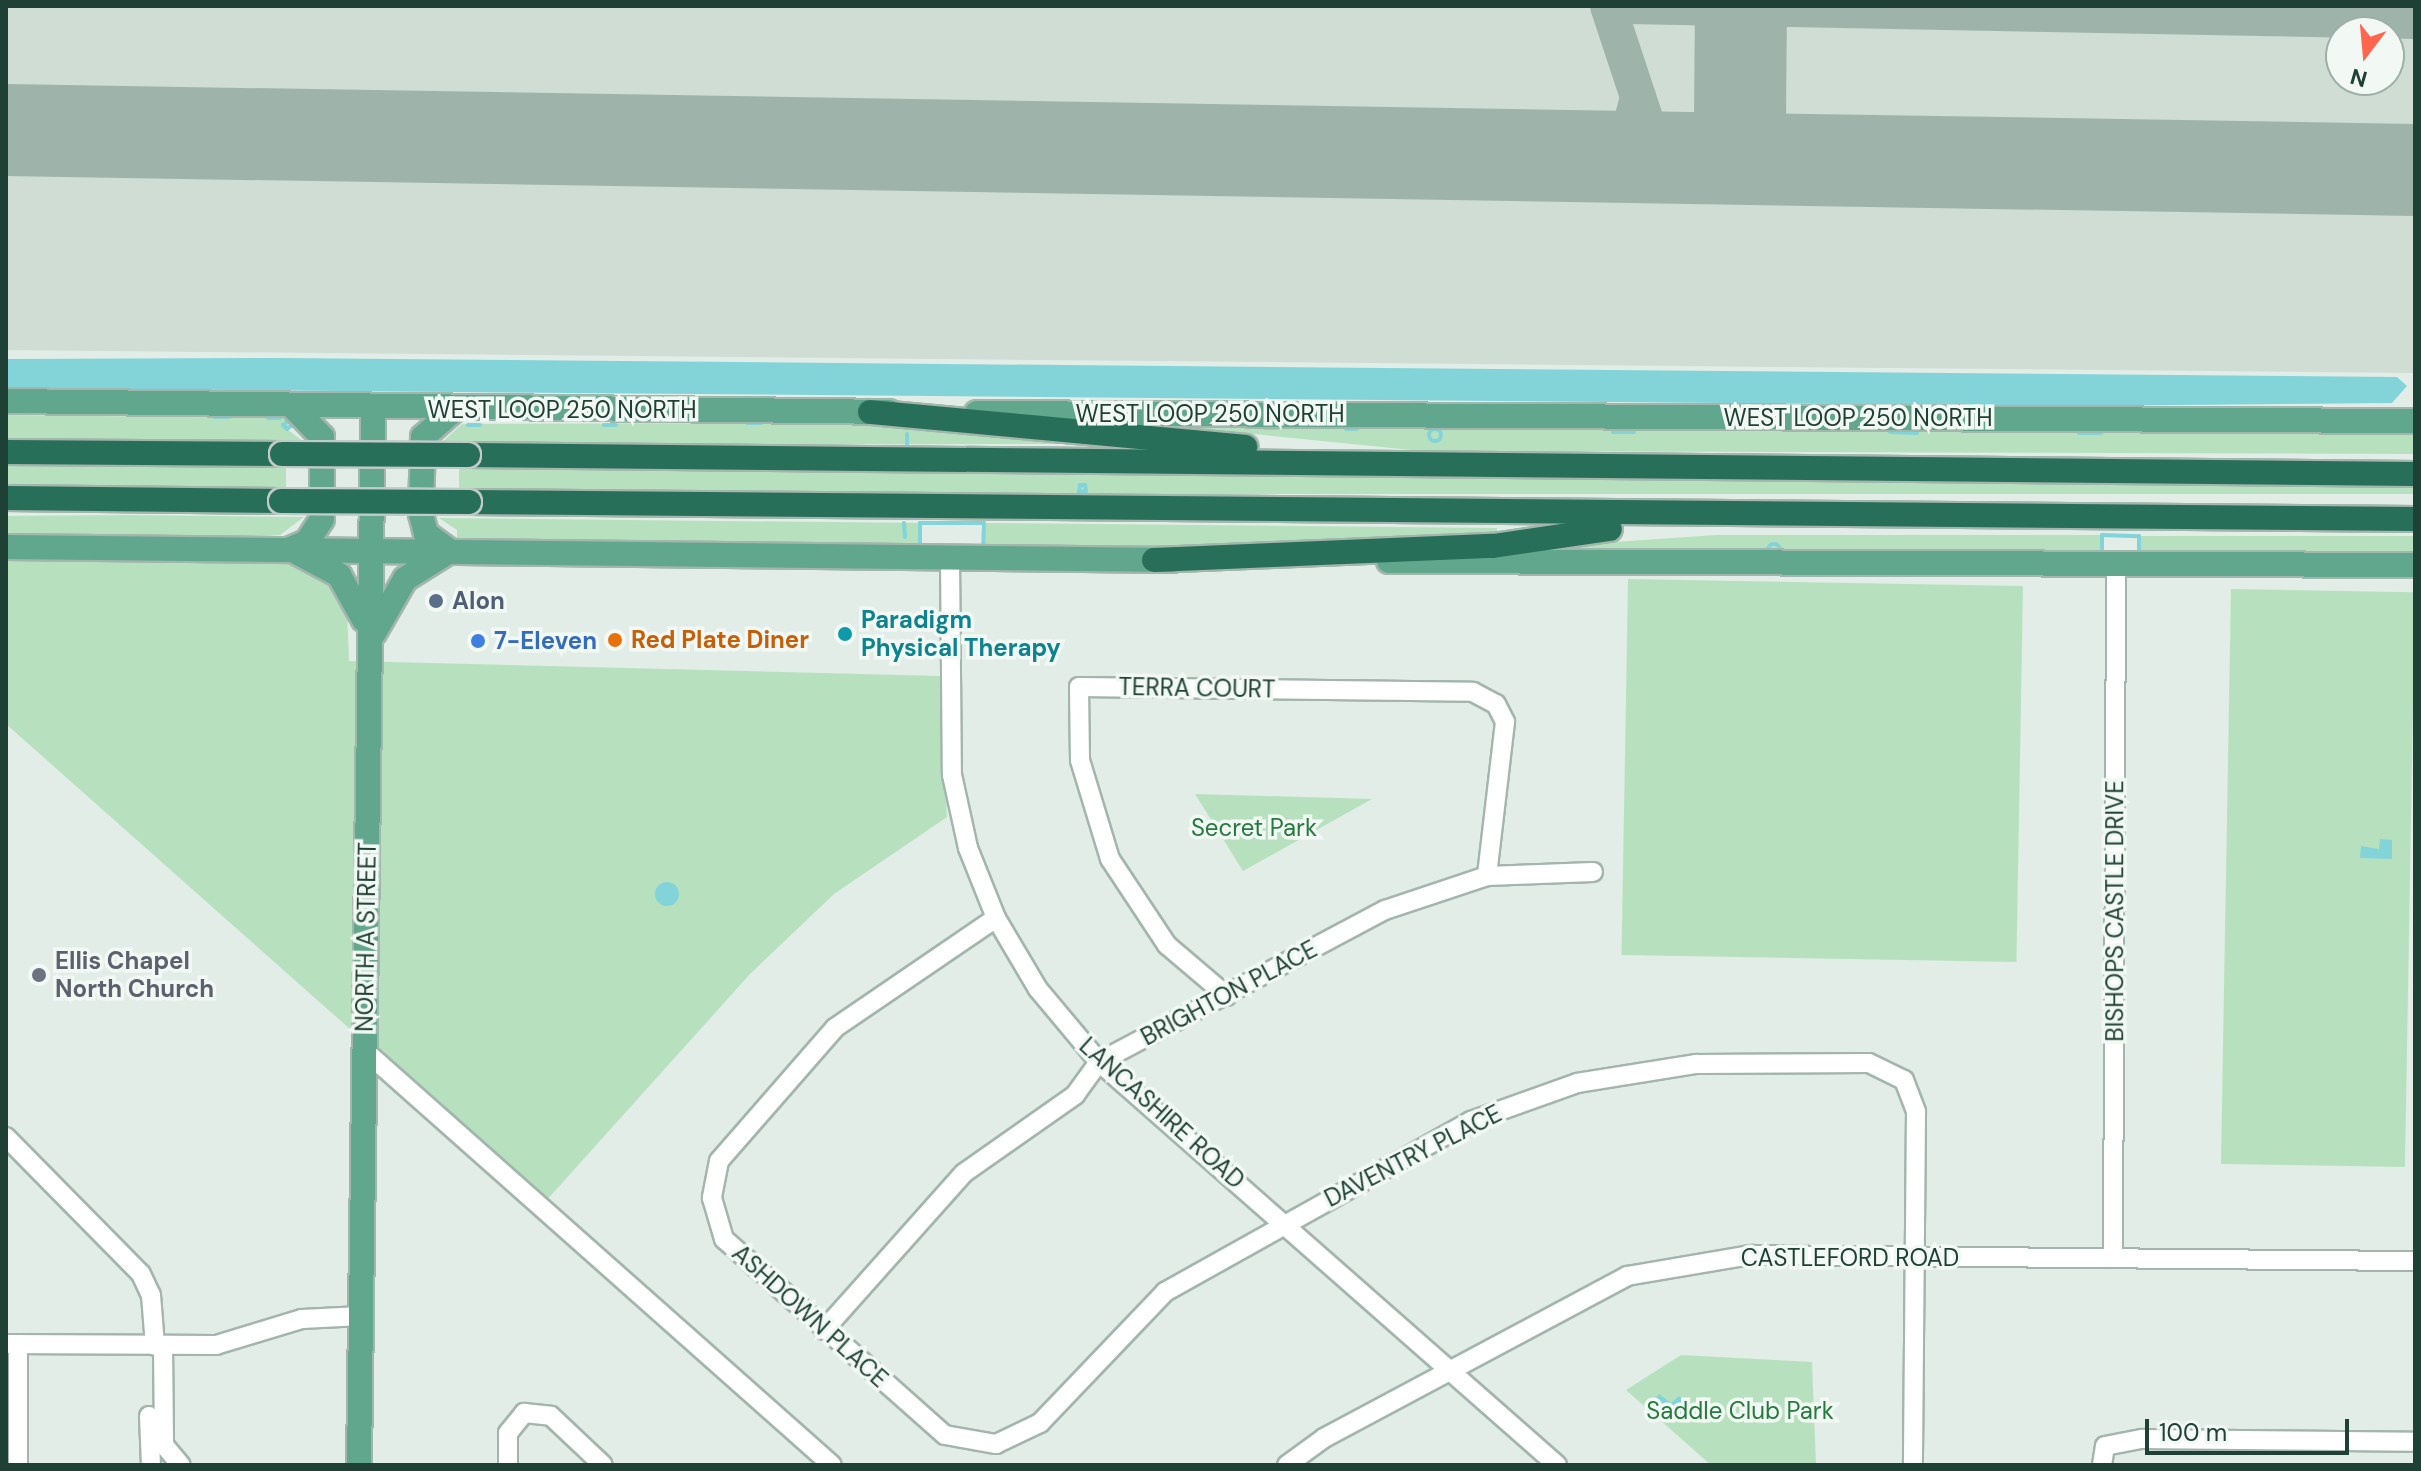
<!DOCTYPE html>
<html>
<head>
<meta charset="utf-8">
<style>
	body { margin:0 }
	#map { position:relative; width:2421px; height:1471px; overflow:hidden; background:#e1ede6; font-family:"DM Sans",sans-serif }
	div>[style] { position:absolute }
	.built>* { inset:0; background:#cfddd5 }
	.green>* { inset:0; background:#b7e1be; transform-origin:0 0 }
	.water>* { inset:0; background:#83d4d8 }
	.round { border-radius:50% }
	.stream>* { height:4px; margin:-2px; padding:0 2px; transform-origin:2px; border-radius:2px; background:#83d4d8 }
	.stream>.ring { margin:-2px; padding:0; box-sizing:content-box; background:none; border:4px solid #83d4d8; border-radius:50% }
	.taxiway>* { height:36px; margin:-18px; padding:0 18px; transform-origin:18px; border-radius:18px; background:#9eb4aa }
	.runway>* { height:92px; margin:-46px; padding:0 46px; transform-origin:46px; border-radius:46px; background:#9eb4aa }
	.roads { filter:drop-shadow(2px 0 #a3b6ad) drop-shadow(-2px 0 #a3b6ad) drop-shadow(0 2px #a3b6ad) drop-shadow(0 -2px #a3b6ad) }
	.minor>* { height:18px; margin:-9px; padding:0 9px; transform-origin:9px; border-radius:9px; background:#fff }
	.major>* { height:24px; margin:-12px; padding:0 12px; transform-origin:12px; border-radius:12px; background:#61a78e }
	.highway>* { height:24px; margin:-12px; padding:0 12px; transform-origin:12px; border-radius:12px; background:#286f59 }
	.bridges { filter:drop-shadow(2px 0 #c0cac6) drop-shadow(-2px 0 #c0cac6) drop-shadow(0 2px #c0cac6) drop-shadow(0 -2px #c0cac6) }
	.highway-bridge>* { height:24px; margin:-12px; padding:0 12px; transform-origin:12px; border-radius:12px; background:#286f59 }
	.dots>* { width:22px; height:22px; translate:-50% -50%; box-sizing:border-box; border:4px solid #f2f9f5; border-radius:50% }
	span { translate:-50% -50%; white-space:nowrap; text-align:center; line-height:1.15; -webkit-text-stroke:7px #f2f9f5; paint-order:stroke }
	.street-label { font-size:24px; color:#1f4034 }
	.service-label { font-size:24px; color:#4e5e75; font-weight:700 }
	.left { translate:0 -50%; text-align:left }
	.culture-label { font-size:24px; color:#0d838f; font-weight:700 }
	.food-label { font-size:24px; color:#c56008; font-weight:700 }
	.shop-label { font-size:24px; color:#366cbe; font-weight:700 }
	.park-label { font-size:24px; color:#257b3d }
	.worship-label { font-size:24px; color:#5b616d; font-weight:700 }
	.frame { position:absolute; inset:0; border:8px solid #1f4034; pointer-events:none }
	.north { position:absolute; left:2325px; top:16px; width:80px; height:80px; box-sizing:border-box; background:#f2f9f5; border:2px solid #9eafa8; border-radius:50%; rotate:196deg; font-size:22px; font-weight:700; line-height:32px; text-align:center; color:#1f4034 }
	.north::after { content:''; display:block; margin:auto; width:28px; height:36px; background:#ff664d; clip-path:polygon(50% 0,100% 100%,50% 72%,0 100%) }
	.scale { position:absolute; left:2145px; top:1419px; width:204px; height:36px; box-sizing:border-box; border:4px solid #1f4034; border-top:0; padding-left:10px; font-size:24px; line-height:28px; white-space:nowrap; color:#1f4034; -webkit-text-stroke:6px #f2f9f5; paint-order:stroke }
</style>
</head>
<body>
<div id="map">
	<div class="built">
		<i style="clip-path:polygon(evenodd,6px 6px,2415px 6px,2415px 373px,6px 350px,6px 6px,2341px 32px,2389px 32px,2389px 80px,2341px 80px,2341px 32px)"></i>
	</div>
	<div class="green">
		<i style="clip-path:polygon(6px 415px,288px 418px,288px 430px,307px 444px,6px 442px)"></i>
		<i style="clip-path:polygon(761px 423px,933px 425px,1093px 444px,439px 445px,462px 424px)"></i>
		<i style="clip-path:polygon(1185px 427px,2415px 432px,2415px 454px,1421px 451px)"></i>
		<i style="left:6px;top:466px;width:280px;height:25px"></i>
		<i style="left:459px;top:469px;width:1956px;height:25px"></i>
		<i style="clip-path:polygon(6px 516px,131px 515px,304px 517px,280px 535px,6px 537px)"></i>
		<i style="clip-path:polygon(439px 518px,920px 523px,920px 547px,457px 542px,457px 530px)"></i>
		<i style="clip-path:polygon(984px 523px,1497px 528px,1497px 536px,1278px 550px,983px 547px)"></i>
		<i style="clip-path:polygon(1716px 535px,2102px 535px,2102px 556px,1515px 549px)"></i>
		<i style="left:2139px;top:536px;width:276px;height:21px"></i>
		<i style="clip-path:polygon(6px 558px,297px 561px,330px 580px,347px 610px,349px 661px,940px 676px,947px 817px,834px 894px,750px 974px,545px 1202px,6px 724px)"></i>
		<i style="left:2023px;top:586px;width:376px;height:395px;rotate:91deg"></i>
		<i style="left:2231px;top:589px;width:184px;height:575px;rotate:1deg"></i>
		<i style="clip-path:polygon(1195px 794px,1372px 799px,1243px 871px)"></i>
		<i style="clip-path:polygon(1681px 1355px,1812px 1362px,1816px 1465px,1711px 1465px,1626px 1390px)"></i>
	</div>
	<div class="water">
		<i style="clip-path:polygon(277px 358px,2397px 377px,2407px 386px,2392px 403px,2068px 406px,6px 388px,6px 359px)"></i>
		<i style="clip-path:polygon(2380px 839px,2392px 840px,2392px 859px,2360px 858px,2361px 846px,2379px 849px)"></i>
		<i class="round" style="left:655px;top:882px;width:24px;height:24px"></i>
		<i style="clip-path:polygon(1659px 1394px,1671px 1403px,1679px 1396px,1691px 1404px,1674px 1422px,1653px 1402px)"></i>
	</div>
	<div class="stream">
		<i style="left:214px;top:417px;width:15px"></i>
		<i style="left:268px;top:418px;width:12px"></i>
		<i style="left:288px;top:421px;width:6px;rotate:45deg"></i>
		<i style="left:292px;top:425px;width:6px;rotate:141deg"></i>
		<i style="left:287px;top:429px;width:6px;rotate:-135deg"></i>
		<i style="left:283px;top:425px;width:6px;rotate:-39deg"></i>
		<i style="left:747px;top:423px;width:14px"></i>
		<i style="left:468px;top:425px;width:12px"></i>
		<i style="left:604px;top:425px;width:12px"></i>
		<i style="left:1265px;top:428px;width:12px"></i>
		<i style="left:1346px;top:429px;width:11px"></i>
		<i class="ring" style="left:1429px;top:429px;width:8px;height:8px"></i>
		<i style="left:1613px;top:432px;width:21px"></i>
		<i style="left:1890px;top:432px;width:27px;rotate:2deg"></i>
		<i style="left:2079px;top:433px;width:22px"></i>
		<i style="left:907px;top:447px;width:13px;rotate:-90deg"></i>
		<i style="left:1080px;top:485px;width:5px"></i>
		<i style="left:1085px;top:485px;width:6px;rotate:81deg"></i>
		<i style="left:1086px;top:491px;width:7px;rotate:172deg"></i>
		<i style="left:1079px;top:492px;width:7px;rotate:-82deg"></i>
		<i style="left:904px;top:523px;width:14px;rotate:86deg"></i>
		<i style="left:920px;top:523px;width:64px"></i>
		<i style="left:984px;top:523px;width:24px;rotate:92deg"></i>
		<i style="left:983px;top:547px;width:63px;rotate:180deg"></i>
		<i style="left:920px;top:547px;width:24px;rotate:-90deg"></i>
		<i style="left:2102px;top:535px;width:37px;rotate:2deg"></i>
		<i style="left:2139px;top:536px;width:21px;rotate:90deg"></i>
		<i style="left:2139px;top:557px;width:37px;rotate:-178deg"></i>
		<i style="left:2102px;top:556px;width:21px;rotate:-90deg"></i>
		<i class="ring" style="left:1768px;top:544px;width:8px;height:8px"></i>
	</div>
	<div class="taxiway">
		<i style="left:1608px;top:6px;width:131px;rotate:71.7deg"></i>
		<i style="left:1649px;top:130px;width:28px;rotate:45deg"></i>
		<i style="left:1669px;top:150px;width:24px;rotate:19deg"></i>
		<i style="left:1628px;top:6px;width:787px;rotate:1.09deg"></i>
		<i style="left:1600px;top:157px;width:36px;rotate:-38deg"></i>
		<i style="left:1628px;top:135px;width:39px;rotate:-75deg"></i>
		<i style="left:1693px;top:158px;width:35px;rotate:-24deg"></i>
		<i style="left:1725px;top:144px;width:32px;rotate:-62deg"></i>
	</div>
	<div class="runway">
		<i style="left:1740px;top:116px;width:110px;rotate:-89.5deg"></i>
		<i style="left:6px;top:130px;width:2409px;rotate:0.95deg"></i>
	</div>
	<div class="roads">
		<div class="minor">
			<i style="left:950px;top:557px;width:218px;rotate:89.5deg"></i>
			<i style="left:952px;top:775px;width:75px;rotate:77.6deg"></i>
			<i style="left:968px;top:848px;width:75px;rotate:68.2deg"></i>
			<i style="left:996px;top:918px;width:82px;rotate:59.4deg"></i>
			<i style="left:1038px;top:989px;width:95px;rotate:50.1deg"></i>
			<i style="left:1099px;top:1062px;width:610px;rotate:41.34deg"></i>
			<i style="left:996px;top:918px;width:195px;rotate:145.7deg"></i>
			<i style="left:835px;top:1028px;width:176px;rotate:131.1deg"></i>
			<i style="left:719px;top:1161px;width:38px;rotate:101deg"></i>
			<i style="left:712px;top:1198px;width:43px;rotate:73.7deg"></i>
			<i style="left:724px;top:1239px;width:295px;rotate:41.6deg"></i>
			<i style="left:945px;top:1435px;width:52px;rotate:10deg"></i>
			<i style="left:996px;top:1444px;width:49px;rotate:-25.5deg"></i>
			<i style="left:1040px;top:1423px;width:181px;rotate:-46.3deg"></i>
			<i style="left:1165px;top:1292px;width:351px;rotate:-29.2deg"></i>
			<i style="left:1471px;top:1121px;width:113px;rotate:-19.7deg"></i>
			<i style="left:1577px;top:1083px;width:121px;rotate:-9.1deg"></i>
			<i style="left:1696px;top:1064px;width:173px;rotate:-0.3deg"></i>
			<i style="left:1869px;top:1063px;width:39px;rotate:26deg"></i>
			<i style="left:1904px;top:1080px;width:34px;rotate:69deg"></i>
			<i style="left:1916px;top:1112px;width:353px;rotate:90.5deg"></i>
			<i style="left:1227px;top:996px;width:79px;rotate:-139.6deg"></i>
			<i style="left:1167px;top:945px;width:103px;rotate:-123.5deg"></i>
			<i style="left:1110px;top:859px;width:103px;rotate:-106.9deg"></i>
			<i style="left:1080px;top:760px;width:73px;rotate:-90.8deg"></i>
			<i style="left:1079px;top:687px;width:394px;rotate:0.7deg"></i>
			<i style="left:1473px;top:692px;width:26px;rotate:28deg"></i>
			<i style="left:1496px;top:704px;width:20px;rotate:63deg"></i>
			<i style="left:1505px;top:722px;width:155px;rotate:96.7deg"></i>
			<i style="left:364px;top:1050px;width:625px;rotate:41.57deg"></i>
			<i style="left:6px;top:1137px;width:192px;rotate:45.4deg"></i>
			<i style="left:141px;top:1274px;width:23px;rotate:65deg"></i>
			<i style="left:151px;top:1295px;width:51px;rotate:85.5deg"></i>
			<i style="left:2113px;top:1258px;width:694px;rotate:-89.75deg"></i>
			<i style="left:824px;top:1330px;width:210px;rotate:-48.3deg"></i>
			<i style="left:964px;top:1173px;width:136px;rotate:-35.1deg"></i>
			<i style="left:1075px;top:1095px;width:41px;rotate:-54deg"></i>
			<i style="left:1099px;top:1062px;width:324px;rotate:-28deg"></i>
			<i style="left:1385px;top:910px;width:108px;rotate:-18.4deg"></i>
			<i style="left:1487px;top:876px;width:106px;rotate:-2.2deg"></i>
			<i style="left:6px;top:1344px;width:210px;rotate:0.3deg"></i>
			<i style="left:216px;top:1345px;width:90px;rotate:-16.8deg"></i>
			<i style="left:302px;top:1319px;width:59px;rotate:-2.9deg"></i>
			<i style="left:18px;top:1344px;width:121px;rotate:90deg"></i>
			<i style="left:163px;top:1345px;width:100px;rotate:89.4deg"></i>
			<i style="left:164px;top:1445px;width:26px;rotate:50deg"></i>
			<i style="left:149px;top:1416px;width:49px;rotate:87.7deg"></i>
			<i style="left:508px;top:1465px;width:32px;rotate:-90deg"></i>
			<i style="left:508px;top:1433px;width:26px;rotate:-51deg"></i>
			<i style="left:524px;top:1413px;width:27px;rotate:6deg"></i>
			<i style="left:551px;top:1416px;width:71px;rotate:43.3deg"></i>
			<i style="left:1287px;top:1465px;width:46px;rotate:-36.1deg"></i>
			<i style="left:1324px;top:1438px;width:344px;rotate:-28.1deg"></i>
			<i style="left:1627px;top:1276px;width:126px;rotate:-9.6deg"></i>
			<i style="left:1751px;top:1255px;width:664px;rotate:0.52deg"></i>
			<i style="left:2102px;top:1465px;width:19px;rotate:-81deg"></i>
			<i style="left:2105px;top:1446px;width:38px;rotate:-11deg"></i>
			<i style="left:2142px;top:1439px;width:273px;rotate:0.6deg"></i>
		</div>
		<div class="major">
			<i style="left:6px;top:401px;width:883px;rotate:0.71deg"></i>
			<i style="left:977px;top:413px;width:1438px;rotate:0.32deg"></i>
			<i style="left:6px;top:547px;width:1167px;rotate:0.64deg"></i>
			<i style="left:288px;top:550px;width:21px;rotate:-23deg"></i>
			<i style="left:307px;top:542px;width:27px;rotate:-57deg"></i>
			<i style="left:322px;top:519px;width:82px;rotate:-90deg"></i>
			<i style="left:322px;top:437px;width:40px;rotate:-134deg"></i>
			<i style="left:451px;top:552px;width:31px;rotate:-144deg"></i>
			<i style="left:426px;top:534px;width:21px;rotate:-104deg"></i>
			<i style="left:421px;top:514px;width:77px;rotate:-88.5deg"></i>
			<i style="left:423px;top:437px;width:41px;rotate:-41.1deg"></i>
			<i style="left:298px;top:553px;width:47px;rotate:28.2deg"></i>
			<i style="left:339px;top:575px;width:51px;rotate:60.9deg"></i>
			<i style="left:1389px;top:561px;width:1026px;rotate:0.22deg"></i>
			<i style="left:374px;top:633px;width:62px;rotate:-60.1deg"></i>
			<i style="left:405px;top:579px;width:47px;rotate:-32deg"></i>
			<i style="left:359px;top:1465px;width:1056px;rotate:-89.24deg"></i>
		</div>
		<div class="highway">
			<i style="left:870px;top:412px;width:377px;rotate:5.3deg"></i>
			<i style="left:6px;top:452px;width:276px;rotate:0.4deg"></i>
			<i style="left:468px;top:455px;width:1947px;rotate:0.56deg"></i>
			<i style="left:6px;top:498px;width:275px;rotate:0.6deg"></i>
			<i style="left:469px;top:502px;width:1946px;rotate:0.5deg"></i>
			<i style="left:1154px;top:560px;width:339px;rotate:-2.4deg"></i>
			<i style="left:1493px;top:546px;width:118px;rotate:-8.3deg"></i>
		</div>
	</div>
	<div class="bridges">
		<div class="highway-bridge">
			<i style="left:282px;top:454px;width:186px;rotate:0.3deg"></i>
			<i style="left:281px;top:501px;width:188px;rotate:0.3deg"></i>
		</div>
	</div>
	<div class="dots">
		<i style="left:436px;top:601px;background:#5c6f8a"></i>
		<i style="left:845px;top:634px;background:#0f9aa8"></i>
		<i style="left:615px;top:640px;background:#e8710a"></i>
		<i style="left:478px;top:641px;background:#3f7fe0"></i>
		<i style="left:39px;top:975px;background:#6b7280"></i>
	</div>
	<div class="street-label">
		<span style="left:562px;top:410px">WEST LOOP 250 NORTH</span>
		<span style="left:1210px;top:414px">WEST LOOP 250 NORTH</span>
		<span style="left:1858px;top:418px">WEST LOOP 250 NORTH</span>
		<span style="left:1197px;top:688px;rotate:1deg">TERRA COURT</span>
		<span style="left:2115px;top:911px;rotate:-90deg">BISHOPS CASTLE DRIVE</span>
		<span style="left:366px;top:937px;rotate:-89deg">NORTH A STREET</span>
		<span style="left:1229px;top:993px;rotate:-28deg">BRIGHTON PLACE</span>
		<span style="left:1162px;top:1113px;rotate:42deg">LANCASHIRE ROAD</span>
		<span style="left:1413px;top:1156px;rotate:-27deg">DAVENTRY PLACE</span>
		<span style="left:1850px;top:1258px">CASTLEFORD ROAD</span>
		<span style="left:810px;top:1316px;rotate:42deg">ASHDOWN PLACE</span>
	</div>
	<div class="service-label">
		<span class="left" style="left:452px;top:601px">Alon</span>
	</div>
	<div class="culture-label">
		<span class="left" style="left:861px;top:634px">Paradigm<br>Physical Therapy</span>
	</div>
	<div class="food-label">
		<span class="left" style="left:631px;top:640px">Red Plate Diner</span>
	</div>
	<div class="shop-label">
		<span class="left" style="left:494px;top:641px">7-Eleven</span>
	</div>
	<div class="park-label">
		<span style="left:1254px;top:828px">Secret Park</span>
		<span style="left:1740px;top:1411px">Saddle Club Park</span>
	</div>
	<div class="worship-label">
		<span class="left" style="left:55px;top:975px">Ellis Chapel<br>North Church</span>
	</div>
	<div class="frame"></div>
	<div class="north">N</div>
	<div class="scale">100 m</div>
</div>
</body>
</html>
